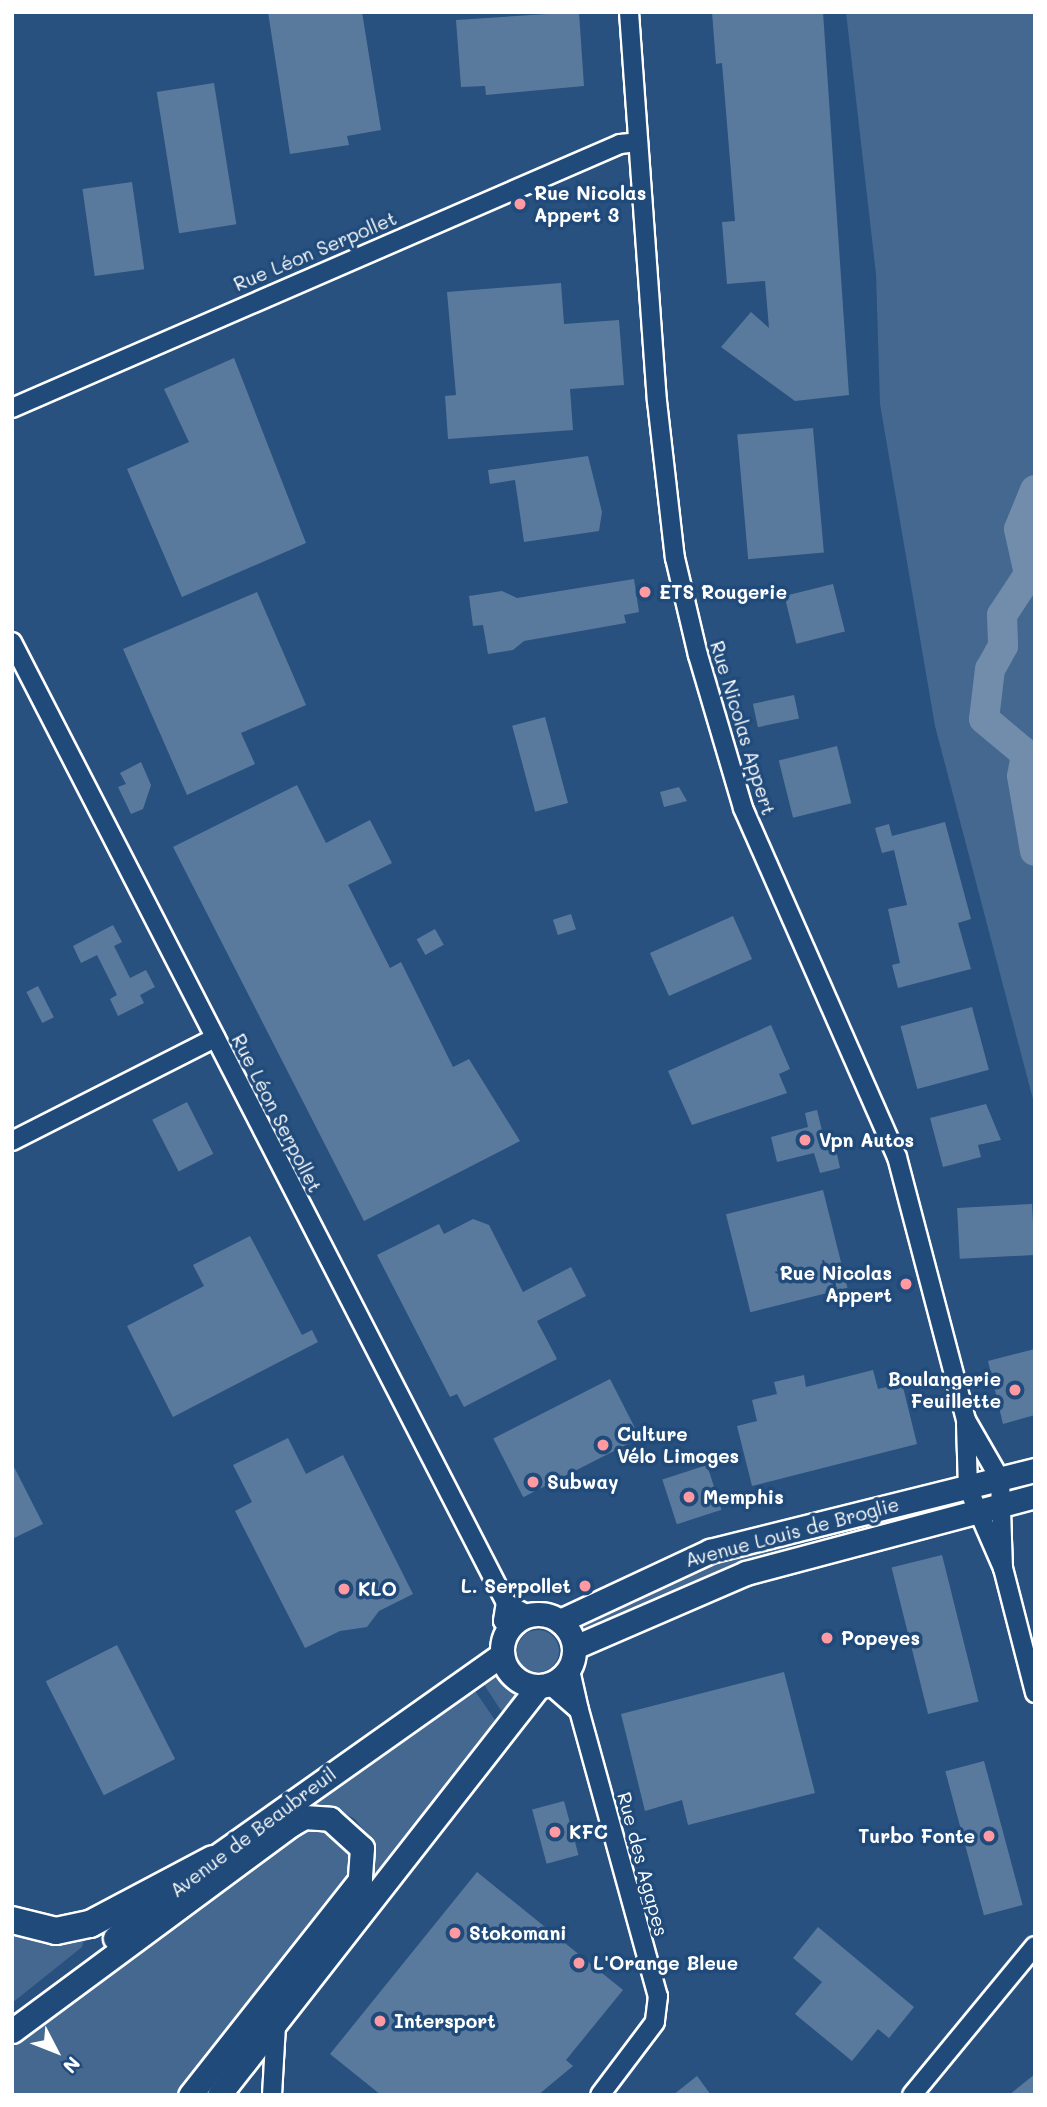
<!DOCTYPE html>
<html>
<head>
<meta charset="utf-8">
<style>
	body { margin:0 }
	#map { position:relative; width:1047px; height:2107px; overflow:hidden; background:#28517f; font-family:Mali,sans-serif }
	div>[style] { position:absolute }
	.green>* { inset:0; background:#446890 }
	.round { border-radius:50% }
	.river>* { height:30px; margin:-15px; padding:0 15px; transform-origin:15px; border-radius:15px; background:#718dab }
	.building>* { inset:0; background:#5a7a9d; transform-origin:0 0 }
	.roads { filter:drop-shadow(2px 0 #fff) drop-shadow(-2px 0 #fff) drop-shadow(0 2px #fff) drop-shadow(0 -2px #fff) }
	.minor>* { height:18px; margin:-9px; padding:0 9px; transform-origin:9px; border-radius:9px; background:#1f4a7a }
	.major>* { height:23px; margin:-11.5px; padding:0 11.5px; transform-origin:11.5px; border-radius:11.5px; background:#1f4a7a }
	.major>.ring { margin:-11.5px; padding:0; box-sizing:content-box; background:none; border:23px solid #1f4a7a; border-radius:50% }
	.highway>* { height:26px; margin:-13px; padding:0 13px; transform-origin:13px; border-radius:13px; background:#1f4a7a }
	.dots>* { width:19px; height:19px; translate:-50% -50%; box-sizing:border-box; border:4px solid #1f4a7a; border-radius:50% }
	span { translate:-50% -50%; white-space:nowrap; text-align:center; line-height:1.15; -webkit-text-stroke:7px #1f4a7a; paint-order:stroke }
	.poi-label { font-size:19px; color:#fff; font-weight:700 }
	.left { translate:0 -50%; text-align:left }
	.right { translate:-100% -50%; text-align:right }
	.street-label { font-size:19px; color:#fff }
	.frame { position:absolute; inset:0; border:14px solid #fff; pointer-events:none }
	.north { position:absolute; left:21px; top:2016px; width:70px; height:70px; -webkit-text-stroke:5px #1f4a7a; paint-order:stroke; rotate:132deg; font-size:19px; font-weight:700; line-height:28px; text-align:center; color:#fff }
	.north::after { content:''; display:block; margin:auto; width:24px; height:32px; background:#fff; clip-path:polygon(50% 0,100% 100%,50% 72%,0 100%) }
</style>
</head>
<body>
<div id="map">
	<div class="green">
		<i style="clip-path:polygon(846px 12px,1035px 12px,1035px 1107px,935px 726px,880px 404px,876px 274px)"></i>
		<i style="clip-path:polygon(791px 1540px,789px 1551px,585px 1640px,577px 1623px,658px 1576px)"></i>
		<i class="round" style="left:517px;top:1630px;width:42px;height:42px"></i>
		<i style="clip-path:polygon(496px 1669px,518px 1693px,504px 1715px,481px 1680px)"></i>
		<i style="clip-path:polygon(473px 1688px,497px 1723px,285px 1986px,375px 1862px,370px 1839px,355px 1819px,337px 1809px,300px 1805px)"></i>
		<i style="clip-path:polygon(318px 1825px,348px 1847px,350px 1881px,179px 2095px,12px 2095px,12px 2043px,290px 1837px)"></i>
		<i style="clip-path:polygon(12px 1930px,85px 1936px,82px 1947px,12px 2003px)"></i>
	</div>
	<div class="river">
		<i style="left:1035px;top:490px;width:42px;rotate:112.3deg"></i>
		<i style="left:1019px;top:529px;width:46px;rotate:77.5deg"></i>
		<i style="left:1029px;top:574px;width:49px;rotate:123.4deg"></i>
		<i style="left:1002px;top:615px;width:31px;rotate:88deg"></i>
		<i style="left:1003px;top:646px;width:26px;rotate:119deg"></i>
		<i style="left:990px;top:669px;width:50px;rotate:96.8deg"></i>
		<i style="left:984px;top:719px;width:55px;rotate:39.8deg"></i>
		<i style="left:1026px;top:754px;width:22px;rotate:100deg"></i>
		<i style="left:1022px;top:776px;width:76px;rotate:80.2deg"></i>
	</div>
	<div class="building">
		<i style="clip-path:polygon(268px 12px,362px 12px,381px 130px,347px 136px,349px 145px,290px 154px)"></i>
		<i style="clip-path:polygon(579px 12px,584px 86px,486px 95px,485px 86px,461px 87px,456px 20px)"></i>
		<i style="clip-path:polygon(712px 12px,823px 12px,849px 395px,795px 401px,721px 347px,751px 312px,769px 328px,765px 281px,727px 284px,722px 222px,735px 221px,722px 63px,716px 64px)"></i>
		<i style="left:214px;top:83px;width:143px;height:58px;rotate:81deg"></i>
		<i style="left:132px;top:182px;width:88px;height:50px;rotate:82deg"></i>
		<i style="clip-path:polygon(561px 283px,564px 324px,619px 320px,624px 385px,570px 389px,573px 430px,448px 439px,445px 396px,456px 395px,447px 292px)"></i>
		<i style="clip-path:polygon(234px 358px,306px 543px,182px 597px,127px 469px,189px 442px,164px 389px)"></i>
		<i style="left:813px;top:428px;width:125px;height:76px;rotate:85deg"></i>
		<i style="clip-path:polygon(588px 456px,602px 512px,599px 531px,524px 542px,515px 480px,490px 484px,488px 470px)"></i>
		<i style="clip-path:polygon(634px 579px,639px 612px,624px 615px,626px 623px,524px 641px,513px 650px,488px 654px,483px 625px,473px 626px,469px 596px,502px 591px,517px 598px)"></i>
		<i style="left:833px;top:584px;width:49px;height:50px;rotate:76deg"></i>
		<i style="clip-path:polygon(257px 592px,306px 705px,241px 733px,255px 764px,187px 795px,123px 649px)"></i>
		<i style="left:794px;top:695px;width:24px;height:42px;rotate:78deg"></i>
		<i style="left:545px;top:717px;width:89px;height:34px;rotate:75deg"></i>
		<i style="left:837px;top:746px;width:59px;height:60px;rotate:76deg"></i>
		<i style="clip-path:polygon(141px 762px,151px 785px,143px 809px,131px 814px,118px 787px,126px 784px,120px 773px)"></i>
		<i style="clip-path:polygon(297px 785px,326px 843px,370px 820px,392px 863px,348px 885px,390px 968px,401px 962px,453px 1067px,469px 1059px,520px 1141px,364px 1221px,173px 847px)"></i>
		<i style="clip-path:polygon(679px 787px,687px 801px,664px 807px,660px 792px)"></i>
		<i style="clip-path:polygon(945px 822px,971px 919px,958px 923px,971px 969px,898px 988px,892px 965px,900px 963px,888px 909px,907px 905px,894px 850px,882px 853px,875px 828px,889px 824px,892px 836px)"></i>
		<i style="left:571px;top:914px;width:16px;height:19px;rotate:72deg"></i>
		<i style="left:733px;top:916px;width:47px;height:91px;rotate:66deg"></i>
		<i style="clip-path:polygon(113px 925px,122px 942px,114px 946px,130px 978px,146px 970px,155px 987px,140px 995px,144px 1003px,118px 1016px,110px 999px,117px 995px,97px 955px,81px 963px,73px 946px)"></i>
		<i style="left:435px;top:929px;width:18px;height:21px;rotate:61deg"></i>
		<i style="left:38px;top:986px;width:35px;height:13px;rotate:63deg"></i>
		<i style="left:972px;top:1007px;width:65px;height:74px;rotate:75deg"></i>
		<i style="clip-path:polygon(771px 1025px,790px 1069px,779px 1074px,787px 1093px,692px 1125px,668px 1071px)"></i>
		<i style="left:187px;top:1102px;width:58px;height:39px;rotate:63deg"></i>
		<i style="clip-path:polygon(986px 1104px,1001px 1140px,978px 1145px,981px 1157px,943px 1167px,930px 1118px)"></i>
		<i style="clip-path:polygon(817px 1110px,826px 1147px,835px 1145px,840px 1168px,820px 1173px,814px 1153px,777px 1162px,771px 1137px,808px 1127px,805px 1113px)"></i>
		<i style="left:823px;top:1190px;width:101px;height:100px;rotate:76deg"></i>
		<i style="left:1032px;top:1204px;width:51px;height:75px;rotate:87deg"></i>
		<i style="clip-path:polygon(473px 1219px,489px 1225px,523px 1292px,571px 1267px,586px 1296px,537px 1321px,557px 1359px,464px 1407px,457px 1394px,450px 1397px,377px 1255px,439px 1224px,444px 1234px)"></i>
		<i style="clip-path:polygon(250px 1236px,302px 1335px,312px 1330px,318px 1342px,173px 1417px,127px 1326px,204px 1286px,193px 1265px)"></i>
		<i style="clip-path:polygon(1035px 1349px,1035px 1415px,1003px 1424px,988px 1361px)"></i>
		<i style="clip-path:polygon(873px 1370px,878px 1389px,902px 1383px,917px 1444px,752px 1486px,737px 1426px,757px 1421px,752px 1400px,777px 1394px,774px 1382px,804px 1375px,806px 1387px)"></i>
		<i style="left:610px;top:1379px;width:66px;height:131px;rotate:63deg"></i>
		<i style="clip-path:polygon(288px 1438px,306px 1474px,343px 1455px,413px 1594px,379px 1611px,367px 1627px,340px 1631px,305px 1648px,235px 1511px,252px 1502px,233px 1465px)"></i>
		<i style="clip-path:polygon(12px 1463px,43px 1524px,12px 1539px)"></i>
		<i style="left:707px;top:1465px;width:47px;height:47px;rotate:72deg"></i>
		<i style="left:942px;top:1555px;width:151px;height:52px;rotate:76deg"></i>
		<i style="left:117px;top:1645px;width:128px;height:80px;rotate:63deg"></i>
		<i style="clip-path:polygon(784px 1672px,815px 1793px,688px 1825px,682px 1800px,645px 1811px,621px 1714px)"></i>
		<i style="left:984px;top:1761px;width:149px;height:40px;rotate:75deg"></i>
		<i style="left:564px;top:1801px;width:56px;height:33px;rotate:75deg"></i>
		<i style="clip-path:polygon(477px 1872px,623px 1990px,566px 2060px,573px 2066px,538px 2095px,381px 2095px,330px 2054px)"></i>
		<i style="clip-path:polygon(818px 1927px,914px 2007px,889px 2038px,878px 2029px,852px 2061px,795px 2014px,822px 1982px,793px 1958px)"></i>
		<i style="clip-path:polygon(1035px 2074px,1035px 2095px,1009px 2095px)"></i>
		<i style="clip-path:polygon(697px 2076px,711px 2095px,673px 2095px)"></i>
	</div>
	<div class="roads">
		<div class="minor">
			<i style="left:629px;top:12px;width:390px;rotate:85.9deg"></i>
			<i style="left:657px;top:401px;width:158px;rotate:83.5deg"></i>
			<i style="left:675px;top:558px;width:100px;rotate:76.7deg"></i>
			<i style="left:698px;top:655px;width:159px;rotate:73.6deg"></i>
			<i style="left:743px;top:808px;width:381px;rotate:66.2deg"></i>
			<i style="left:897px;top:1157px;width:272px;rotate:75.3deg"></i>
			<i style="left:966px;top:1420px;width:68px;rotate:60deg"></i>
			<i style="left:1000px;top:1479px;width:89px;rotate:88.1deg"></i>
			<i style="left:12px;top:408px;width:663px;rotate:-23.47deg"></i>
			<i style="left:620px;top:144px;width:18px;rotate:-6deg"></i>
			<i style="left:12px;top:642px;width:1081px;rotate:62.79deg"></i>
			<i style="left:12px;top:1141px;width:228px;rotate:-26.9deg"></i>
			<i style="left:966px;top:1424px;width:64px;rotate:88.2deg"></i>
			<i style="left:968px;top:1488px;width:87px;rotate:66.4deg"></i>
			<i style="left:1003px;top:1568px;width:129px;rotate:75.6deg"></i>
			<i style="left:510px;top:1628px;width:10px;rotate:-135deg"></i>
			<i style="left:503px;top:1621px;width:18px;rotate:-81deg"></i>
			<i style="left:506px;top:1603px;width:25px;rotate:29deg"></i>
			<i style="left:550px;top:1685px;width:38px;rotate:41deg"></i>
			<i style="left:579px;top:1710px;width:41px;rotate:-102.7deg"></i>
			<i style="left:579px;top:1710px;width:297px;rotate:74.6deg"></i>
			<i style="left:658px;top:1996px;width:26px;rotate:97deg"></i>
			<i style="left:655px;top:2022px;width:91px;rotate:127deg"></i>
			<i style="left:272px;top:2095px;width:70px;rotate:-86.7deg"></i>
			<i style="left:912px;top:2095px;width:193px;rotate:-50.5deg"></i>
		</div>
		<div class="major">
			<i class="ring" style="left:502px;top:1614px;width:49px;height:49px"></i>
			<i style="left:560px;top:1621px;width:166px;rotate:-25deg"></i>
			<i style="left:710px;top:1551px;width:335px;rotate:-14deg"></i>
			<i style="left:575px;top:1647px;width:186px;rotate:-23.4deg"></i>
			<i style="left:746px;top:1573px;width:299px;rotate:-14.9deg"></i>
			<i style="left:115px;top:1938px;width:126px;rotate:-38.9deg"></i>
			<i style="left:213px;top:1859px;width:354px;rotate:-35.3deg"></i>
			<i style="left:12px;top:2031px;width:348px;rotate:-36.5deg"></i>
			<i style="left:292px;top:1824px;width:14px;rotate:-30deg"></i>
			<i style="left:304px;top:1817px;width:26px;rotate:4deg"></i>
			<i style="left:330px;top:1819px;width:43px;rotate:42.2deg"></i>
			<i style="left:362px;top:1848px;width:32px;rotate:94deg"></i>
			<i style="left:360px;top:1880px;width:274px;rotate:128.3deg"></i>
			<i style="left:219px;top:2095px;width:518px;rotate:-51.98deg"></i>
		</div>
		<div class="highway">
			<i style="left:12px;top:1920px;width:45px;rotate:14deg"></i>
			<i style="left:56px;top:1931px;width:35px;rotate:-12deg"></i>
			<i style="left:90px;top:1924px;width:139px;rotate:-27.9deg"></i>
		</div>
	</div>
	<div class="dots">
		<i style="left:520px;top:204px;background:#ff9aa2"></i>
		<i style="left:645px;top:592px;background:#ff9aa2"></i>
		<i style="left:805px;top:1140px;background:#ff9aa2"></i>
		<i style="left:906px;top:1284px;background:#ff9aa2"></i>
		<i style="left:1015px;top:1390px;background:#ff9aa2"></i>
		<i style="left:603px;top:1445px;background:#ff9aa2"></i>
		<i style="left:533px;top:1482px;background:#ff9aa2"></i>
		<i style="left:689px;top:1497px;background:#ff9aa2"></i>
		<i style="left:585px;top:1586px;background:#ff9aa2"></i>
		<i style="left:344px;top:1589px;background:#ff9aa2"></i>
		<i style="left:827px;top:1638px;background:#ff9aa2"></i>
		<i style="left:555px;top:1832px;background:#ff9aa2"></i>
		<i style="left:989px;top:1836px;background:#ff9aa2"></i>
		<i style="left:455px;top:1933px;background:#ff9aa2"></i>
		<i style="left:579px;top:1963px;background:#ff9aa2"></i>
		<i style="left:380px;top:2021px;background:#ff9aa2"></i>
	</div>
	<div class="poi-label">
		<span class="left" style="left:534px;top:204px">Rue Nicolas<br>Appert 3</span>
		<span class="left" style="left:659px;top:592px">ETS Rougerie</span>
		<span class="left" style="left:819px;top:1140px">Vpn Autos</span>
		<span class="right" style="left:892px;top:1284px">Rue Nicolas<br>Appert</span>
		<span class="right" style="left:1001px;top:1390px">Boulangerie<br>Feuillette</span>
		<span class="left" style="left:617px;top:1445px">Culture<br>Vélo Limoges</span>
		<span class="left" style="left:547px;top:1482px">Subway</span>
		<span class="left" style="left:703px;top:1497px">Memphis</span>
		<span class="right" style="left:571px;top:1586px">L. Serpollet</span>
		<span class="left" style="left:358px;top:1589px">KLO</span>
		<span class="left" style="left:841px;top:1638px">Popeyes</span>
		<span class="left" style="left:569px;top:1832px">KFC</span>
		<span class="right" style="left:975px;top:1836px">Turbo Fonte</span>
		<span class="left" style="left:469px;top:1933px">Stokomani</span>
		<span class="left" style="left:593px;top:1963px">L'Orange Bleue</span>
		<span class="left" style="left:394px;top:2021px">Intersport</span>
	</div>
	<div class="street-label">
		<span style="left:315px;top:251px;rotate:-23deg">Rue Léon Serpollet</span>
		<span style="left:743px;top:728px;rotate:73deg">Rue Nicolas Appert</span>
		<span style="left:277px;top:1113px;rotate:63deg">Rue Léon Serpollet</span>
		<span style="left:792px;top:1532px;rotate:-15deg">Avenue Louis de Broglie</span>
		<span style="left:253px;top:1832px;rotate:-37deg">Avenue de Beaubreuil</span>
		<span style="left:643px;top:1864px;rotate:75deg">Rue des Agapes</span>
	</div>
	<div class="frame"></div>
	<div class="north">N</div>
</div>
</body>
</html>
